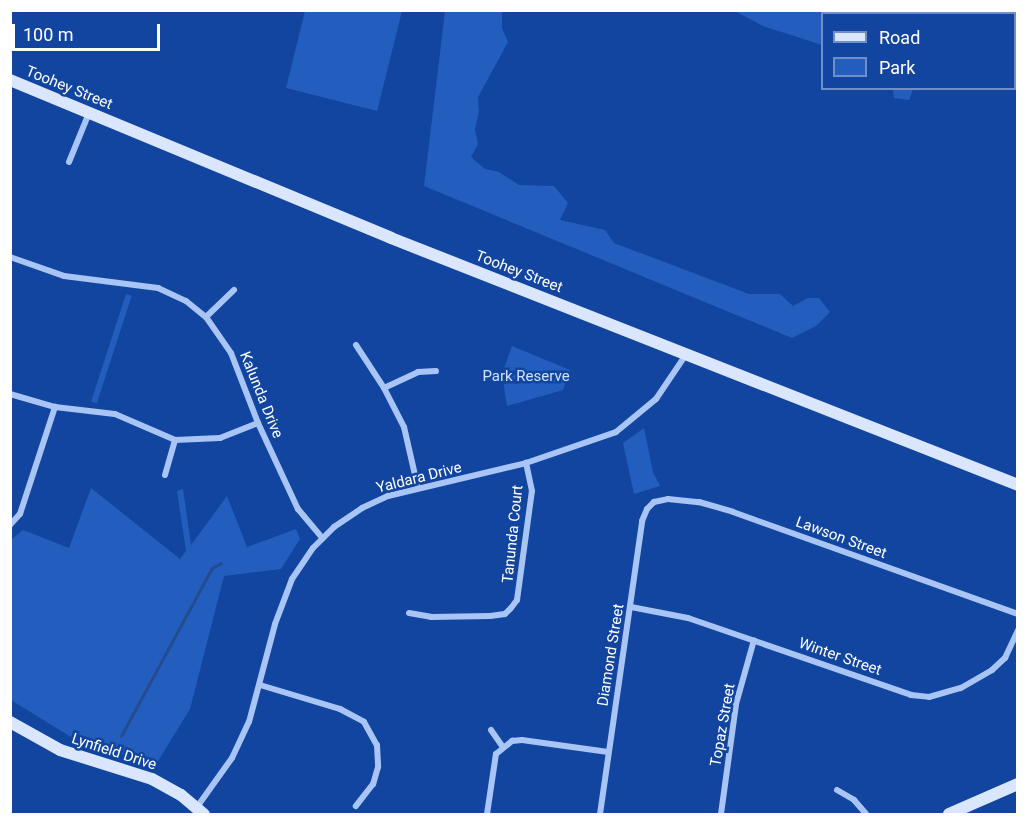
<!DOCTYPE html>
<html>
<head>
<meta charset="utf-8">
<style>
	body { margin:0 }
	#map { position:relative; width:1028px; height:825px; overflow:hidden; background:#1145a0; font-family:Roboto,sans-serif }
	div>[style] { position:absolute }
	.green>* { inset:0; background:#235ebe; transform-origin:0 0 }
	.stream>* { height:3px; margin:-1.5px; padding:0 1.5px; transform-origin:1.5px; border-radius:1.5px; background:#254b90 }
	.street>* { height:6px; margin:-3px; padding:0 3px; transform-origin:3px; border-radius:3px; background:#a8c5f5 }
	.secondary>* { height:12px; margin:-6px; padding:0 6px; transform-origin:6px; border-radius:6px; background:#d9e6fe }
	span { translate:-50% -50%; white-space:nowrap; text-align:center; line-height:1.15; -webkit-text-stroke:5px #1145a0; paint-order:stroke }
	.street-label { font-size:15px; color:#fff }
	.park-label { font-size:15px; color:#d1e2fe }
	.frame { position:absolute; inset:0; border:12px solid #fff; pointer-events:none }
	.legend { position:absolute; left:821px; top:12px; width:195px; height:78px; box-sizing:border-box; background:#1145a0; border:2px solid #708fc6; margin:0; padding:8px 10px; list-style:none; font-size:18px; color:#fff }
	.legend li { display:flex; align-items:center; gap:12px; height:30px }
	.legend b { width:30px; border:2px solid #708fc6 }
	.scale { position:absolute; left:12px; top:24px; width:148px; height:27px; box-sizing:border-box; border:3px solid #fff; border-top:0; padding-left:8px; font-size:18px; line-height:21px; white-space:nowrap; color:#fff; -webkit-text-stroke:4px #1145a0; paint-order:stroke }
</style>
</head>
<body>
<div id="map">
	<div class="green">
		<i style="clip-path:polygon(855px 10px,860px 13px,822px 14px,822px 45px,763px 26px,735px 11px)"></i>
		<i style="clip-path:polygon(305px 11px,402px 11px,377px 111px,286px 88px)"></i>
		<i style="clip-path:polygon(445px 11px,502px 11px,502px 28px,508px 42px,478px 97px,479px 111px,475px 130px,478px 144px,471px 157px,485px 169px,499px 172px,519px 185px,554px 186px,568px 203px,560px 220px,605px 230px,614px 243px,749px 294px,780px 294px,793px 306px,808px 298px,819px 298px,830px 312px,816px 326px,792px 338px,424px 186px)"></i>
		<i style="clip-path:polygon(893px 89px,893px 88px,913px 89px,909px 100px,894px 98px)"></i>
		<i style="left:126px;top:294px;width:6px;height:113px;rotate:18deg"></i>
		<i style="clip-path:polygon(512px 346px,570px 370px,563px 390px,507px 406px,502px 374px)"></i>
		<i style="clip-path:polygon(644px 428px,653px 472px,660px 486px,634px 494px,623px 443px)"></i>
		<i style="clip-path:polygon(91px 488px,180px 559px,186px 551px,177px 491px,183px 489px,191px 545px,227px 496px,247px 547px,296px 529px,300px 539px,281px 569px,224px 576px,190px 709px,155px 766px,71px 737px,11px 700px,11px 540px,23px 530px,69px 548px)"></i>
	</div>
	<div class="stream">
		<i style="left:874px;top:10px;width:7px;rotate:34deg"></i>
		<i style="left:1014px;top:76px;width:4px;rotate:27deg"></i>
		<i style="left:121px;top:736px;width:191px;rotate:-61.6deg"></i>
		<i style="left:212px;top:568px;width:10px;rotate:-29deg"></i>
	</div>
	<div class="street">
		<i style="left:69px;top:162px;width:53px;rotate:-67.8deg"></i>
		<i style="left:10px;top:257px;width:57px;rotate:19.4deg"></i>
		<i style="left:64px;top:276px;width:95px;rotate:7.3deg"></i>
		<i style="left:158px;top:288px;width:31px;rotate:25deg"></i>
		<i style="left:186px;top:301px;width:26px;rotate:39deg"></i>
		<i style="left:206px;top:317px;width:44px;rotate:55.2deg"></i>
		<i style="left:231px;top:353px;width:75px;rotate:68.9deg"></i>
		<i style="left:258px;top:423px;width:95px;rotate:65.1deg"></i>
		<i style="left:298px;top:509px;width:38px;rotate:50deg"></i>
		<i style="left:206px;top:317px;width:39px;rotate:-44deg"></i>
		<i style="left:356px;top:345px;width:51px;rotate:56.9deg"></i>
		<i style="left:384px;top:388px;width:44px;rotate:62.9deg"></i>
		<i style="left:404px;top:427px;width:63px;rotate:77.1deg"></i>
		<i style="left:384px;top:388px;width:38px;rotate:-25deg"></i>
		<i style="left:418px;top:372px;width:18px;rotate:-3deg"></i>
		<i style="left:10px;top:394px;width:47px;rotate:16.1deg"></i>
		<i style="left:55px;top:407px;width:60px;rotate:6.7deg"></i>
		<i style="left:115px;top:414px;width:65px;rotate:23.4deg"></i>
		<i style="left:175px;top:440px;width:45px;rotate:-2.5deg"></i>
		<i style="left:220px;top:438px;width:41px;rotate:-21.5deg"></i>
		<i style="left:165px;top:475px;width:36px;rotate:-74deg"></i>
		<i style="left:10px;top:525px;width:15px;rotate:-48deg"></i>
		<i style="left:20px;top:514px;width:113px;rotate:-71.9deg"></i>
		<i style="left:631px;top:607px;width:58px;rotate:10.9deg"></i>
		<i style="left:688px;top:618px;width:236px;rotate:19deg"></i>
		<i style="left:911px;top:695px;width:18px;rotate:6deg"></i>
		<i style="left:929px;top:697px;width:33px;rotate:-16deg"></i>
		<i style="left:961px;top:688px;width:36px;rotate:-30deg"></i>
		<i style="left:992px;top:670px;width:18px;rotate:-43deg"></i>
		<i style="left:1005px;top:658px;width:31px;rotate:-65deg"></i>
		<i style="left:409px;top:613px;width:22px;rotate:10deg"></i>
		<i style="left:431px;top:617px;width:59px;rotate:-1deg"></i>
		<i style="left:490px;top:616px;width:15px;rotate:-8deg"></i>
		<i style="left:505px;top:614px;width:8px;rotate:-45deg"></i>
		<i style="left:511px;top:608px;width:10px;rotate:-53deg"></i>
		<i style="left:517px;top:600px;width:110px;rotate:-82.2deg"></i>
		<i style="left:532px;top:491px;width:29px;rotate:-102deg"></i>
		<i style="left:260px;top:685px;width:84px;rotate:16.7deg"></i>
		<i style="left:340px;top:709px;width:27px;rotate:28deg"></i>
		<i style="left:364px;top:722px;width:26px;rotate:61deg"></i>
		<i style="left:377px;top:745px;width:22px;rotate:87deg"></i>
		<i style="left:378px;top:767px;width:18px;rotate:106deg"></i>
		<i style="left:373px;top:784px;width:28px;rotate:128deg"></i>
		<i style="left:491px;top:730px;width:21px;rotate:55deg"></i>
		<i style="left:837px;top:790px;width:20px;rotate:30deg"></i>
		<i style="left:854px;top:800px;width:18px;rotate:49deg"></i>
		<i style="left:197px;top:807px;width:60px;rotate:-54.5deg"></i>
		<i style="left:232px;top:758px;width:40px;rotate:-65deg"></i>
		<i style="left:249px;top:722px;width:101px;rotate:-75.1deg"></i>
		<i style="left:275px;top:624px;width:48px;rotate:-69.3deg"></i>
		<i style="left:292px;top:579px;width:37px;rotate:-56deg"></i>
		<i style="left:313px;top:548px;width:30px;rotate:-45deg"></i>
		<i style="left:334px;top:527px;width:34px;rotate:-34deg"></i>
		<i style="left:362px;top:508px;width:29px;rotate:-25deg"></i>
		<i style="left:388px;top:496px;width:142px;rotate:-13.4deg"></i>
		<i style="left:526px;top:463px;width:95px;rotate:-19deg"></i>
		<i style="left:616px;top:432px;width:52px;rotate:-39.5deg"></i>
		<i style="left:656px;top:399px;width:52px;rotate:-56deg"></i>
		<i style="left:487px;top:814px;width:61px;rotate:-81.5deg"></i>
		<i style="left:496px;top:754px;width:21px;rotate:-39deg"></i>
		<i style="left:512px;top:741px;width:10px;rotate:-6deg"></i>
		<i style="left:522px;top:740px;width:87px;rotate:7.9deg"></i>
		<i style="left:600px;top:814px;width:296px;rotate:-81.8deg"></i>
		<i style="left:642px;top:521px;width:13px;rotate:-67deg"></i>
		<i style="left:647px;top:509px;width:10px;rotate:-45deg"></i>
		<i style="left:654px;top:502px;width:14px;rotate:-12deg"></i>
		<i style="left:668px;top:499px;width:31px;rotate:6deg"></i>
		<i style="left:699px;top:502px;width:35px;rotate:16deg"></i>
		<i style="left:733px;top:512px;width:303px;rotate:19.7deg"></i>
		<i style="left:721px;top:814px;width:111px;rotate:-82.2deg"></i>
		<i style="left:736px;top:704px;width:66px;rotate:-74.3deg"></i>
	</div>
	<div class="secondary">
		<i style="left:10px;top:80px;width:412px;rotate:22.5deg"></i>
		<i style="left:391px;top:238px;width:674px;rotate:21.5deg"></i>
		<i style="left:10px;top:722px;width:57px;rotate:29.2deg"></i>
		<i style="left:60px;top:750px;width:96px;rotate:17.5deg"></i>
		<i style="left:152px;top:779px;width:33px;rotate:29deg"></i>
		<i style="left:181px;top:795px;width:30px;rotate:40deg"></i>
		<i style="left:949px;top:814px;width:75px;rotate:-23.5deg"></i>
	</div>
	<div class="street-label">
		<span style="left:69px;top:88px;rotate:22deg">Toohey Street</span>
		<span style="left:519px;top:272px;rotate:21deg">Toohey Street</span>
		<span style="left:261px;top:395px;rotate:68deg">Kalunda Drive</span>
		<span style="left:419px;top:478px;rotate:-14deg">Yaldara Drive</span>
		<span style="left:513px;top:534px;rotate:-84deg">Tanunda Court</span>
		<span style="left:841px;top:538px;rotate:20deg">Lawson Street</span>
		<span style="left:611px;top:655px;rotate:-81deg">Diamond Street</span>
		<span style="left:840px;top:657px;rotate:19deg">Winter Street</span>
		<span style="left:723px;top:725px;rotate:-80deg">Topaz Street</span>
		<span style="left:114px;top:752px;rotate:18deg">Lynfield Drive</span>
	</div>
	<div class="park-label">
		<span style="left:526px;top:377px">Park Reserve</span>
	</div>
	<div class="frame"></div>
	<ul class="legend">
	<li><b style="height:8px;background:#d9e6fe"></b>Road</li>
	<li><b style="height:16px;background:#235ebe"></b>Park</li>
	</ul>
	<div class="scale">100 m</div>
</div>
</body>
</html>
